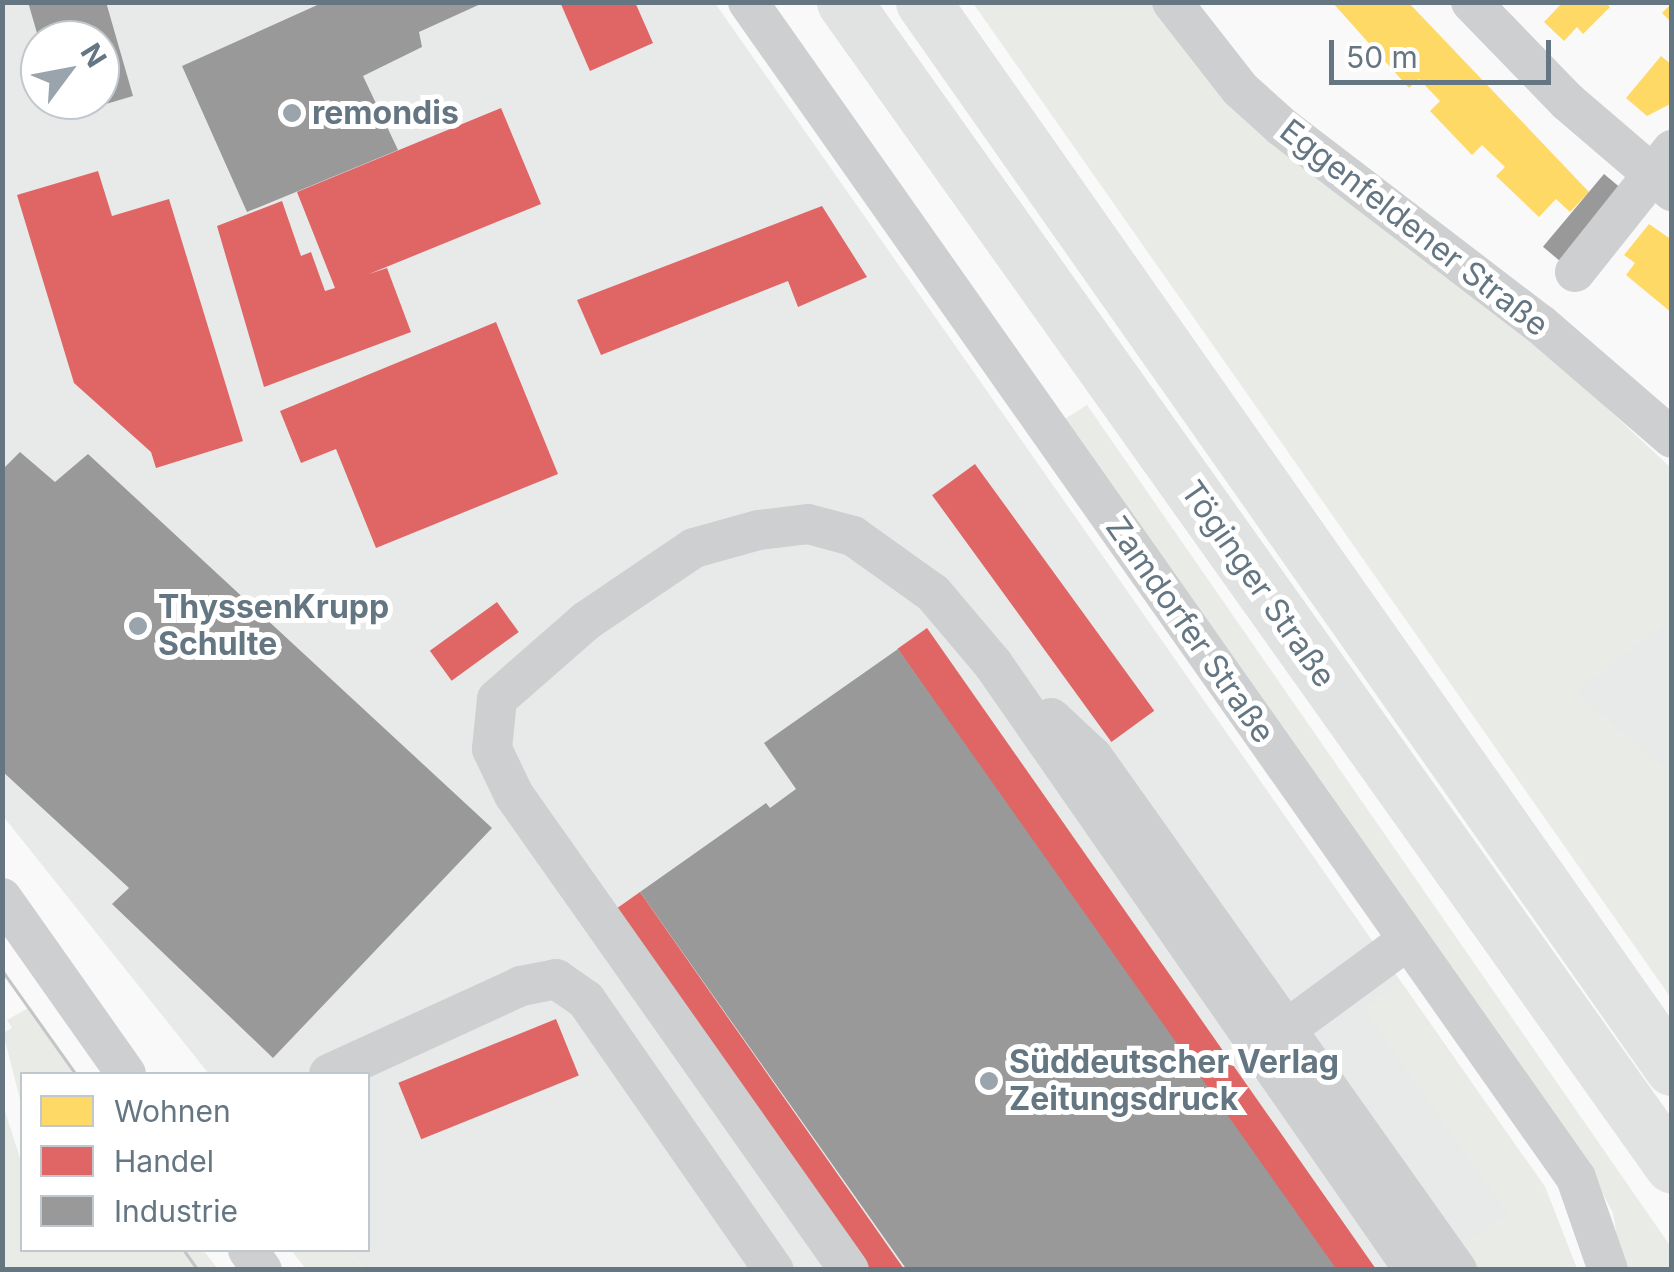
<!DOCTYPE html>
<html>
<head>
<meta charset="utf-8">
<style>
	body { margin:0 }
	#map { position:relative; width:1674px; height:1272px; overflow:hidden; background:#f9f9f9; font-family:Inter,sans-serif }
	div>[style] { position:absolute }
	.built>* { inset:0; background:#e8e9e9 }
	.green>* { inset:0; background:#e8ebe6 }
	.homes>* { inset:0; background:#ffd966 }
	.shops>* { inset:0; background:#e06666; transform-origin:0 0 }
	.industry>* { inset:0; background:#999; transform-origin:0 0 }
	.minor>* { height:40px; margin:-20px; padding:0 20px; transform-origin:20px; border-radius:20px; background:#cecfd0 }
	.highway>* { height:55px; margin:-27.5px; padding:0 27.5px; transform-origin:27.5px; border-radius:27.5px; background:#e1e2e2 }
	.tram>* { height:2.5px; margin:-1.25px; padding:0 1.25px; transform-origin:1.25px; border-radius:1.25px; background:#c3c5c6 }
	.dots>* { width:28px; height:28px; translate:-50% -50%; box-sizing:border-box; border:5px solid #fff; border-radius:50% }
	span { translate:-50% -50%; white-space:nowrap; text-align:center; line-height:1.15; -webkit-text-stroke:10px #fff; paint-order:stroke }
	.poi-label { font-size:32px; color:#657683; font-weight:700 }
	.left { translate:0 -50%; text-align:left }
	.street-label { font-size:32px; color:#657683 }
	.frame { position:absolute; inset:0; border:5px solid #657683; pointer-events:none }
	.legend { position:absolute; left:20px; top:1072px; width:350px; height:180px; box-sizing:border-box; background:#fff; border:2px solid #c1c8cd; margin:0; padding:12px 18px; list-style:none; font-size:30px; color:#657683 }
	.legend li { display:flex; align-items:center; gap:20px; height:50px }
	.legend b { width:50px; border:2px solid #c1c8cd }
	.north { position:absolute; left:20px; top:20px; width:100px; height:100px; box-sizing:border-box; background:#fff; border:2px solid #c1c8cd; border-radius:50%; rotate:58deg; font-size:28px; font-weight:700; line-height:40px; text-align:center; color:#657683 }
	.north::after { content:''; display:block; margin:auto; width:35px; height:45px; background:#99a4ac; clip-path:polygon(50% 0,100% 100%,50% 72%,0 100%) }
	.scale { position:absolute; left:1329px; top:40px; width:222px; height:45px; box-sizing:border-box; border:5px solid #657683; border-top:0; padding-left:12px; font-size:30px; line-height:35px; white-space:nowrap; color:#657683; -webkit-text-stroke:8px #fff; paint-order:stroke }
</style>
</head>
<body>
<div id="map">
	<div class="built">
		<i style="clip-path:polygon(evenodd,3px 3px,715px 3px,1545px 1187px,1577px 1269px,364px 1269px,349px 1250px,368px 1250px,368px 1074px,209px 1074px,3px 816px,3px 3px,40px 40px,100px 40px,100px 100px,40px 100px,40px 40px)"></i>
		<i style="clip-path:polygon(1671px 617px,1671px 776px,1575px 692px)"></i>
	</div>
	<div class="green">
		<i style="clip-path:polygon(973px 3px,1152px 3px,1271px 144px,1520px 327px,1671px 468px,1671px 617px,1576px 692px,1671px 776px,1671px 998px)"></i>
		<i style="clip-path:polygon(1087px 405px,1671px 1247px,1671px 1269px,1622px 1269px,1613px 1213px,1594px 1177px,1063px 420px)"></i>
		<i style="clip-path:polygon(1400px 982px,1545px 1187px,1577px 1269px,1480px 1269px,1464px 1245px,1508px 1214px,1364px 1009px)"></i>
		<i style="clip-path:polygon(30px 1007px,77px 1074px,22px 1074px,22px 1107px,3px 1033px,12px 1028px,7px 1020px)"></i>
		<i style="clip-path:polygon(2px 1102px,22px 1164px,22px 1250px,203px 1250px,218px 1269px,3px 1269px)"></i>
		<i style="clip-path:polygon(291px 1250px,349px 1250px,364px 1269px,306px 1269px)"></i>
	</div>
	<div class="homes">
		<i style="clip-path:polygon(1332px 2px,1408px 2px,1589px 192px,1570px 212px,1556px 199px,1539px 217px,1496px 176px,1505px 167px,1482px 145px,1472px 155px,1430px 111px,1440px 101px,1419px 79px,1409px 88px)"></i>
		<i style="clip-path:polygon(1563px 2px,1605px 2px,1610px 7px,1583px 34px,1577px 27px,1564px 41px,1544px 22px)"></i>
		<i style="clip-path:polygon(1672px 3px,1672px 23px,1662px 13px)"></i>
		<i style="clip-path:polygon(1661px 56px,1672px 65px,1672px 103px,1647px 116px,1626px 98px)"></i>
		<i style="clip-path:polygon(1649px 224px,1672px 240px,1672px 313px,1626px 275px,1635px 263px,1624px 255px)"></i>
	</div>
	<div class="shops">
		<i style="clip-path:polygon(560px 2px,635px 2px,653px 43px,590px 71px)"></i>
		<i style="clip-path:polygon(501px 108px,541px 204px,369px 274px,387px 268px,411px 332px,264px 387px,217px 226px,282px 201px,301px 256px,311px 252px,325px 291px,335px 288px,297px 192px)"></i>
		<i style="clip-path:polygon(98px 171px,112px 216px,169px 199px,243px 441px,156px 468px,151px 452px,74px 383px,17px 195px)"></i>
		<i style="clip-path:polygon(822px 206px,867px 277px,798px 307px,788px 281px,601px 355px,577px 300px)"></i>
		<i style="clip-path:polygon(496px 322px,558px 474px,376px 548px,336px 449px,301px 463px,280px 411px)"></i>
		<i style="left:975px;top:464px;width:305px;height:53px;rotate:54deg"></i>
		<i style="left:497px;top:602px;width:37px;height:83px;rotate:54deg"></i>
		<i style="left:927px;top:628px;width:786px;height:36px;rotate:55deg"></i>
		<i style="left:640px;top:892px;width:463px;height:29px;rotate:55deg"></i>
		<i style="left:556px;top:1019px;width:61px;height:170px;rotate:68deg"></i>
	</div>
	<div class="industry">
		<i style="clip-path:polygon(28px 2px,106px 2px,133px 96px,62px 117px,57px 100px,100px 100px,100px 40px,39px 40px)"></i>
		<i style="clip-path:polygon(324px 2px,485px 2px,419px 32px,422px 47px,363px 76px,398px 150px,247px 212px,182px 66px)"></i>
		<i style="left:1604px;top:174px;width:23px;height:95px;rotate:40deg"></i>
		<i style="clip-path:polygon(20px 452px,55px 482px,88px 454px,492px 828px,273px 1058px,112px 904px,129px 888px,2px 771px,2px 470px)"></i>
		<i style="clip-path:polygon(898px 649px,1337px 1270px,907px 1270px,640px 892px,766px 803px,770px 808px,796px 789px,764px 743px)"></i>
	</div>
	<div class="minor">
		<i style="left:748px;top:2px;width:1438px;rotate:54.85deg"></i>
		<i style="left:1576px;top:1178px;width:97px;rotate:70.8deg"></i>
		<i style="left:1172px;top:2px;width:110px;rotate:52deg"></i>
		<i style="left:1240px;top:89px;width:57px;rotate:42.1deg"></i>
		<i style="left:1282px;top:127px;width:325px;rotate:37.4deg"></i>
		<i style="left:1540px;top:324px;width:174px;rotate:40.8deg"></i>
		<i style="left:1471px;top:2px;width:139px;rotate:45.9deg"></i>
		<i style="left:1568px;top:102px;width:137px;rotate:40.6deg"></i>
		<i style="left:1575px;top:272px;width:156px;rotate:-51.5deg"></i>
		<i style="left:1051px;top:718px;width:57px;rotate:42.9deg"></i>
		<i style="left:1093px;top:757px;width:629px;rotate:54.64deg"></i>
		<i style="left:2px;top:898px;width:215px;rotate:54.8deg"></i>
		<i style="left:1288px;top:1028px;width:149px;rotate:-36.3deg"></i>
		<i style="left:329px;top:1074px;width:211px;rotate:-24.6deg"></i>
		<i style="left:521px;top:986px;width:36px;rotate:-11deg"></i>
		<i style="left:556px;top:979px;width:37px;rotate:35deg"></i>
		<i style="left:586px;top:1000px;width:329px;rotate:55.2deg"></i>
		<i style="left:248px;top:1250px;width:24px;rotate:55deg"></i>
		<i style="left:849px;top:1270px;width:581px;rotate:-125.19deg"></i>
		<i style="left:514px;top:795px;width:51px;rotate:-115.6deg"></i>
		<i style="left:492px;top:749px;width:50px;rotate:-84.3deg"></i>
		<i style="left:497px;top:699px;width:118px;rotate:-41.2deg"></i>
		<i style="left:586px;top:621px;width:130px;rotate:-34.1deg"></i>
		<i style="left:694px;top:548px;width:66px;rotate:-15.7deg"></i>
		<i style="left:758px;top:530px;width:50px;rotate:-6.8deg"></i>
		<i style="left:808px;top:524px;width:47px;rotate:14.9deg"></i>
		<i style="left:853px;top:536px;width:98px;rotate:35.5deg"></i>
		<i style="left:933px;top:593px;width:93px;rotate:49.8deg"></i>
		<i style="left:993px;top:664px;width:738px;rotate:55.21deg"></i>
	</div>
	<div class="highway">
		<i style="left:844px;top:2px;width:1428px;rotate:54.57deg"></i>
		<i style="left:923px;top:2px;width:1303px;rotate:54.91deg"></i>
	</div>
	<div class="tram">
		<i style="left:2px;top:970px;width:128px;rotate:54.6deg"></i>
		<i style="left:184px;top:1250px;width:24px;rotate:55deg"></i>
	</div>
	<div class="dots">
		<i style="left:292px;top:113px;background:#99a4ac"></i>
		<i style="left:138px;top:626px;background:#99a4ac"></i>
		<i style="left:989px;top:1081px;background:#99a4ac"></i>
	</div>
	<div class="poi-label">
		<span class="left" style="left:312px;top:113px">remondis</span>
		<span class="left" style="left:158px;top:626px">ThyssenKrupp<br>Schulte</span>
		<span class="left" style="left:1009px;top:1081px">Süddeutscher Verlag<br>Zeitungsdruck</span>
	</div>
	<div class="street-label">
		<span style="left:1414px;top:228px;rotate:38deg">Eggenfeldener Straße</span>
		<span style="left:1258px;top:584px;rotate:55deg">Töginger Straße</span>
		<span style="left:1190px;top:630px;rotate:55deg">Zamdorfer Straße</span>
	</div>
	<div class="frame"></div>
	<ul class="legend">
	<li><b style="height:28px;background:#ffd966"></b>Wohnen</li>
	<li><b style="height:28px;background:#e06666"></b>Handel</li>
	<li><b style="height:28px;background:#999"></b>Industrie</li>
	</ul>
	<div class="north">N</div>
	<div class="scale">50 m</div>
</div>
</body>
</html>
